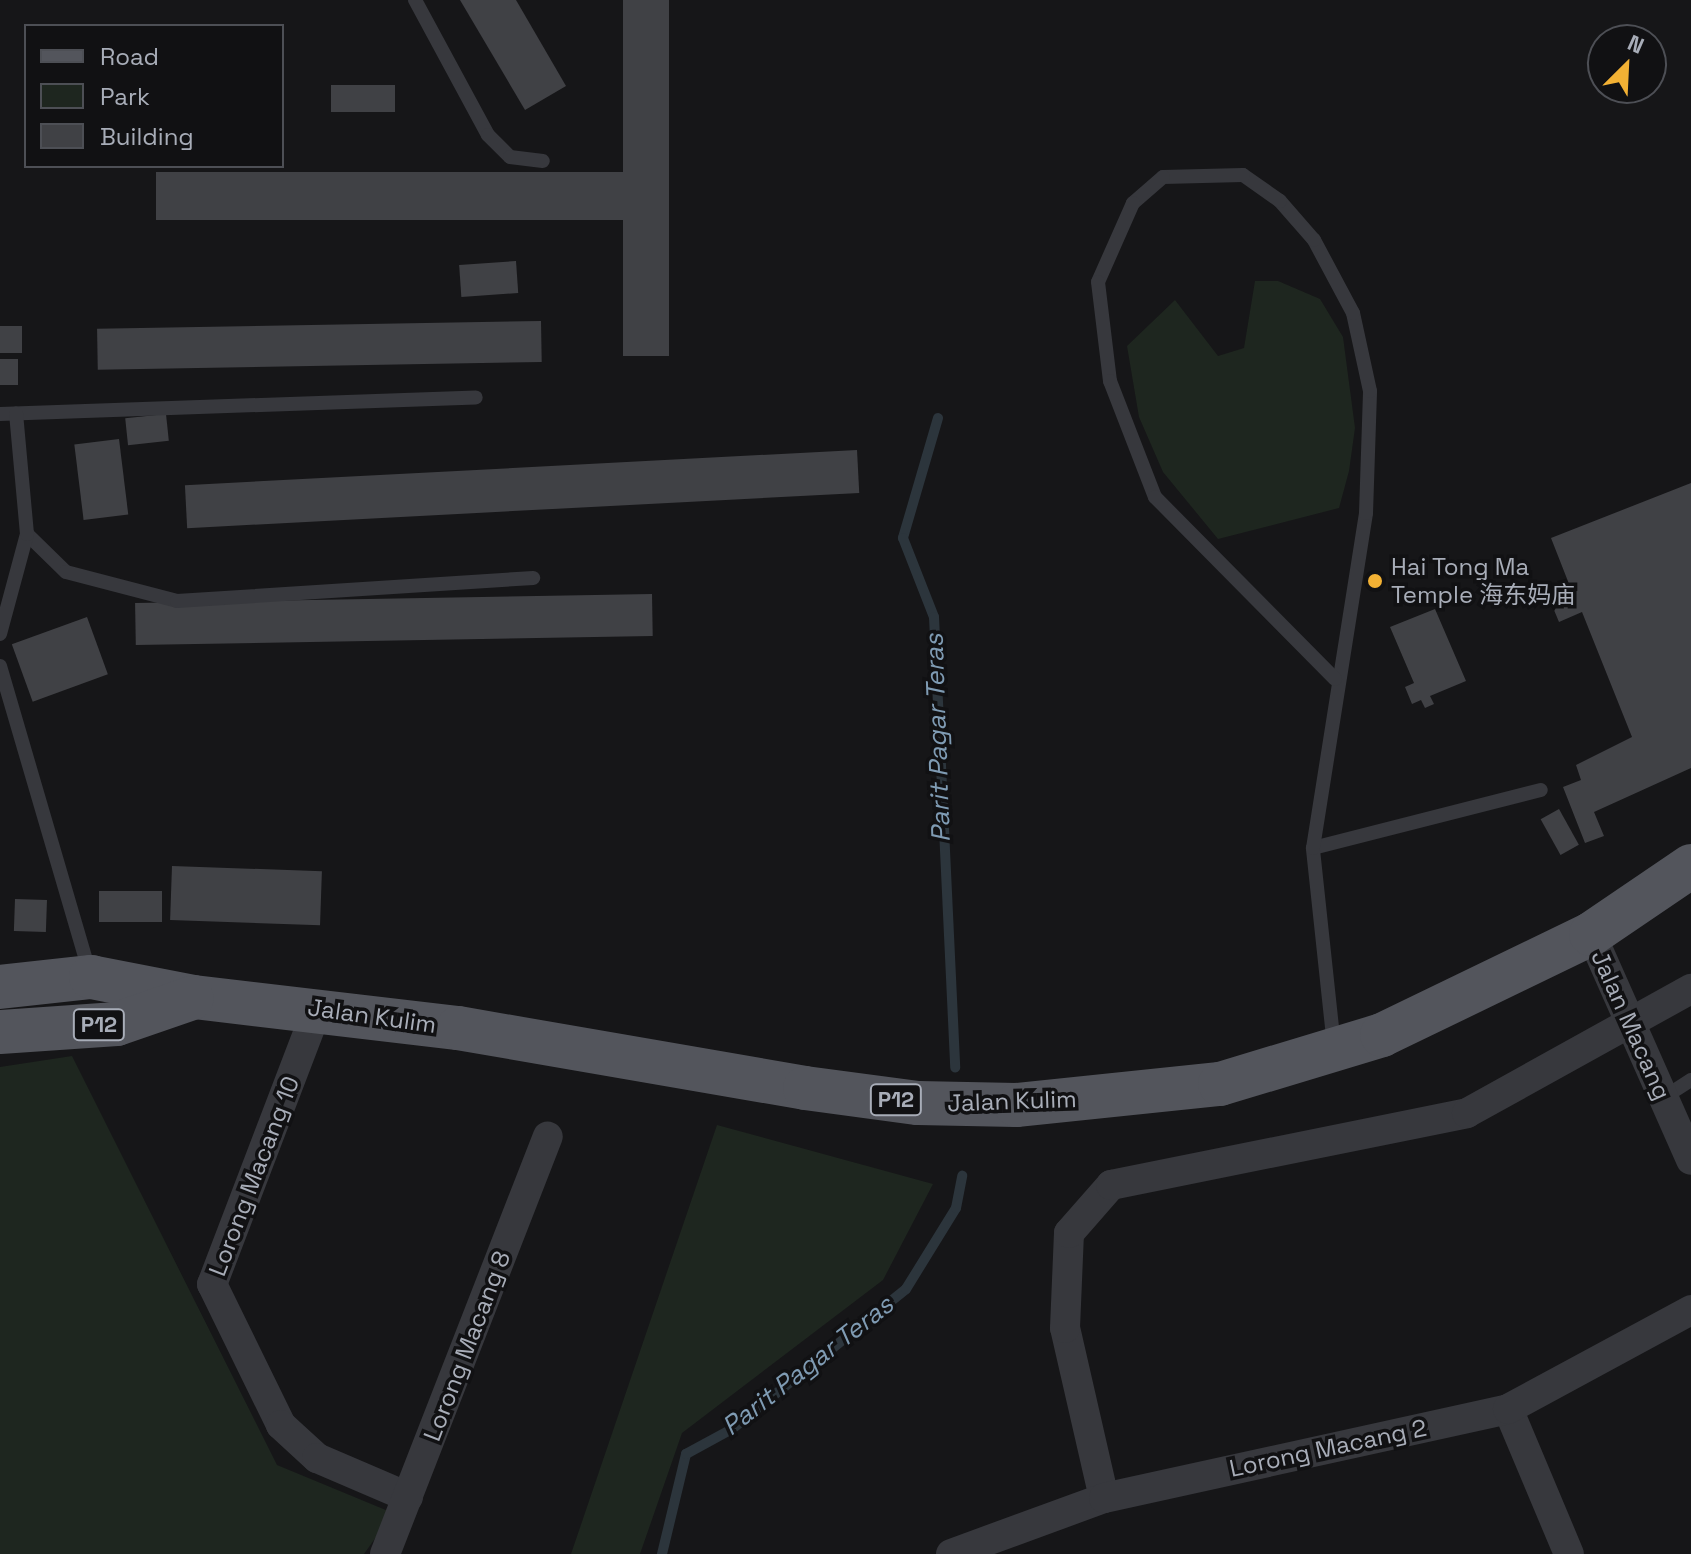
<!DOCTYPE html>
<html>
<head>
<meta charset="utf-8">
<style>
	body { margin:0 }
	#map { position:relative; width:1691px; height:1554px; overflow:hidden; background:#161618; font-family:"Space Grotesk","Noto Sans SC",sans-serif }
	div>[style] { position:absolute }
	.green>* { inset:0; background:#1e261f }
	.stream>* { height:10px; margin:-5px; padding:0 5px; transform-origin:5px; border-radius:5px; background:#2c353c }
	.building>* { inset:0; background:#404145; transform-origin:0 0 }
	.lane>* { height:14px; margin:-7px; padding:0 7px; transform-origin:7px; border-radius:7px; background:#37383d }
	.street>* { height:30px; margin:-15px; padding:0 15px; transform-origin:15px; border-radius:15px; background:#37383d }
	.primary>* { height:44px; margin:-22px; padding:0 22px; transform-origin:22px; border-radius:22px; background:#53555c }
	.dots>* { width:22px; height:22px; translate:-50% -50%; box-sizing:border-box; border:4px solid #111113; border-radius:50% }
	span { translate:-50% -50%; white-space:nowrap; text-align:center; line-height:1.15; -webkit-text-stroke:7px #111113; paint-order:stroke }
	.shield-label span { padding:2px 6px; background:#111113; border:2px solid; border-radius:6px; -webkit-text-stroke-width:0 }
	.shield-label { font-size:22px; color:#a8adb8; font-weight:700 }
	.poi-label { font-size:24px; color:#a8adb8 }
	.left { translate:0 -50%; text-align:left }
	.street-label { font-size:24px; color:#a8adb8 }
	.water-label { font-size:26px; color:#7f9bb3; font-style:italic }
	.legend { position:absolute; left:24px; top:24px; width:260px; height:144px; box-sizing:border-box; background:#111113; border:2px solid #4d4f55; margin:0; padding:10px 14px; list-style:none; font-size:24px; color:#a8adb8 }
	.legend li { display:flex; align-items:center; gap:16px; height:40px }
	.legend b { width:40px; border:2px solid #4d4f55 }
	.north { position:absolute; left:1587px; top:24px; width:80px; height:80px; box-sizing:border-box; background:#111113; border:2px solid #4d4f55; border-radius:50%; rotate:24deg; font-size:22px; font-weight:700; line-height:32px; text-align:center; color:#a8adb8 }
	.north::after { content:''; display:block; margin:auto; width:28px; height:36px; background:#f2b134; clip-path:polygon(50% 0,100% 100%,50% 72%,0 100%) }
</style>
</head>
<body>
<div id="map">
	<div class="green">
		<i style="clip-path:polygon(1255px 281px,1278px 281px,1320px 299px,1343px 337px,1355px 428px,1349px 471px,1339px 508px,1218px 539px,1163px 472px,1139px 417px,1127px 346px,1175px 300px,1218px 356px,1244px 348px)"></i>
		<i style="clip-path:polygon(72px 1056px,277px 1465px,393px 1513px,364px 1554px,0 1554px,0 1067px)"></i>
		<i style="clip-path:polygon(717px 1125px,933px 1184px,883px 1280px,682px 1433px,640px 1554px,571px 1554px)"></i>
	</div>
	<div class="stream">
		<i style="left:938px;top:418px;width:125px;rotate:106.3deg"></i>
		<i style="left:903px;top:538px;width:85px;rotate:68.6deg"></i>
		<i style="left:934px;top:617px;width:451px;rotate:87.3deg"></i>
		<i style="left:662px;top:1554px;width:103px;rotate:-76.5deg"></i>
		<i style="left:686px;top:1454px;width:52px;rotate:-28.5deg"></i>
		<i style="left:732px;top:1429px;width:223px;rotate:-38.8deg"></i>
		<i style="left:906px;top:1289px;width:95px;rotate:-58.3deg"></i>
		<i style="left:956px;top:1208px;width:33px;rotate:-79deg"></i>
	</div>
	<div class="building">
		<i style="clip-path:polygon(460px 0,516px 0,566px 86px,525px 110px)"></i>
		<i style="left:623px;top:0;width:46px;height:356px"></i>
		<i style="left:395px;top:85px;width:27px;height:64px;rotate:90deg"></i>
		<i style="left:649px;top:172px;width:48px;height:493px;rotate:90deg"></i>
		<i style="left:516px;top:261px;width:32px;height:57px;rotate:86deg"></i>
		<i style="left:541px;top:321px;width:41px;height:444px;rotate:89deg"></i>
		<i style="left:0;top:326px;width:22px;height:27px"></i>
		<i style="left:0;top:359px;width:18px;height:26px"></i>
		<i style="left:166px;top:414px;width:27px;height:41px;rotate:84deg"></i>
		<i style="left:119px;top:439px;width:76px;height:45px;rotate:83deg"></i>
		<i style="left:857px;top:450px;width:43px;height:673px;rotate:87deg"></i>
		<i style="clip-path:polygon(1691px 483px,1691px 768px,1594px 812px,1604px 836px,1585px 843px,1563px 787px,1581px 780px,1576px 765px,1632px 737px,1582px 612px,1559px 622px,1549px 598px,1571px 589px,1551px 538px)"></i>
		<i style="left:652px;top:594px;width:42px;height:517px;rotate:89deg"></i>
		<i style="clip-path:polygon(1435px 609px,1466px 681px,1430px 696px,1434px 704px,1425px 708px,1421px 700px,1412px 704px,1405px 687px,1414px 683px,1390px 627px)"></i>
		<i style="left:87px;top:617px;width:61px;height:80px;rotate:70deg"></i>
		<i style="left:1559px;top:809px;width:41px;height:21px;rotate:61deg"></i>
		<i style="left:172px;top:866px;width:150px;height:54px;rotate:2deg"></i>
		<i style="left:99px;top:891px;width:63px;height:31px"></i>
		<i style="left:15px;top:899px;width:32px;height:32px;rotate:2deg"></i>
	</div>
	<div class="lane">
		<i style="left:415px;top:0;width:153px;rotate:61.6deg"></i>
		<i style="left:488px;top:135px;width:31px;rotate:45deg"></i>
		<i style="left:510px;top:157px;width:33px;rotate:7deg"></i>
		<i style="left:0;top:414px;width:476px;rotate:-2deg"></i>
		<i style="left:27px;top:534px;width:54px;rotate:44.3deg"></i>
		<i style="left:66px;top:572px;width:115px;rotate:14.6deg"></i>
		<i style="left:177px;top:601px;width:357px;rotate:-3.7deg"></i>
		<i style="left:0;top:634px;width:104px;rotate:-74.9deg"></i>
		<i style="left:27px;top:534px;width:121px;rotate:-95.2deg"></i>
		<i style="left:0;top:666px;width:320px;rotate:73.7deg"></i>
		<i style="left:1313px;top:848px;width:235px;rotate:-14.3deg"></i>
		<i style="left:1334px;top:1046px;width:199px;rotate:-96.1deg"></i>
		<i style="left:1313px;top:848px;width:339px;rotate:-81deg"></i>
		<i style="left:1366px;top:513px;width:122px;rotate:-88.1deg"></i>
		<i style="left:1370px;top:391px;width:80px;rotate:-102.3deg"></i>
		<i style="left:1353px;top:313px;width:83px;rotate:-118.1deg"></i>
		<i style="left:1314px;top:240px;width:52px;rotate:-131.1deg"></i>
		<i style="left:1280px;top:201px;width:45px;rotate:-144.9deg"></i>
		<i style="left:1243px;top:175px;width:80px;rotate:178.6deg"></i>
		<i style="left:1163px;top:177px;width:40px;rotate:139deg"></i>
		<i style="left:1133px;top:203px;width:86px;rotate:113.9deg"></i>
		<i style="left:1098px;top:282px;width:100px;rotate:83.1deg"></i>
		<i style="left:1110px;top:381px;width:124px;rotate:68.8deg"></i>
		<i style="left:1155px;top:497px;width:256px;rotate:45.3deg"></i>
		<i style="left:1663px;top:1098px;width:33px;rotate:-33deg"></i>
	</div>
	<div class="street">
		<i style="left:1591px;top:934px;width:247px;rotate:66.1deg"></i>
		<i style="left:318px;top:1007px;width:297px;rotate:110.9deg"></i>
		<i style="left:212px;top:1284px;width:157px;rotate:63.9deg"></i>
		<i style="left:281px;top:1425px;width:49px;rotate:42.5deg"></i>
		<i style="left:317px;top:1458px;width:99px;rotate:23.2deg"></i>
		<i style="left:1508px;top:1409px;width:157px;rotate:67.2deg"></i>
		<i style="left:1104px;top:1498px;width:174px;rotate:-102.9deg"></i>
		<i style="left:1065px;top:1328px;width:95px;rotate:-87.6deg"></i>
		<i style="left:1069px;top:1233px;width:64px;rotate:-48.8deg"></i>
		<i style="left:1111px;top:1185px;width:363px;rotate:-11.4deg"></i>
		<i style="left:1467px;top:1113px;width:256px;rotate:-29deg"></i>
		<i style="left:385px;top:1554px;width:448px;rotate:-68.7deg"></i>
		<i style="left:951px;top:1554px;width:163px;rotate:-20.1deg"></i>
		<i style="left:1104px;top:1498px;width:414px;rotate:-12.4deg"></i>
		<i style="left:1508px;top:1409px;width:208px;rotate:-28.4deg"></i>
	</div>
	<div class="primary">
		<i style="left:0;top:987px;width:92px;rotate:-6.3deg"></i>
		<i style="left:91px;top:977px;width:105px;rotate:11deg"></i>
		<i style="left:194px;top:997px;width:266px;rotate:6.7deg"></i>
		<i style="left:458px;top:1028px;width:352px;rotate:9.8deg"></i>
		<i style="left:805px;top:1088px;width:114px;rotate:7.6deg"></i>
		<i style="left:918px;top:1103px;width:98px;rotate:1.2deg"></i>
		<i style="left:1016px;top:1105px;width:205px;rotate:-5.9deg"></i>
		<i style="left:1220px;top:1084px;width:169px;rotate:-16.8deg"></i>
		<i style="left:1382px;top:1035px;width:232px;rotate:-25.8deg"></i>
		<i style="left:1591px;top:934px;width:121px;rotate:-34.2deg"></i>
		<i style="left:0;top:1032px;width:117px;rotate:-3.9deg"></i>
		<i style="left:117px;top:1024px;width:79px;rotate:-19.1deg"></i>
	</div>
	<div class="dots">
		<i style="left:1375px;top:581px;background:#f2b134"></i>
	</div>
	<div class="shield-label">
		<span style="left:99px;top:1025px">P12</span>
		<span style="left:896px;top:1100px">P12</span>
	</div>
	<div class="poi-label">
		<span class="left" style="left:1391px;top:581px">Hai Tong Ma<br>Temple 海东妈庙</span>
	</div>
	<div class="street-label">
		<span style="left:372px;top:1016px;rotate:8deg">Jalan Kulim</span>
		<span style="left:1631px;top:1025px;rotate:66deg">Jalan Macang</span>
		<span style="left:1012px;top:1101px;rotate:-2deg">Jalan Kulim</span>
		<span style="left:254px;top:1176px;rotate:-69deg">Lorong Macang 10</span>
		<span style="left:467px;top:1346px;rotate:-69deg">Lorong Macang 8</span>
		<span style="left:1328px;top:1448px;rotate:-12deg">Lorong Macang 2</span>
	</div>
	<div class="water-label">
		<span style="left:938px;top:738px;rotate:-92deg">Parit Pagar Teras</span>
		<span style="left:808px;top:1366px;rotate:-38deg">Parit Pagar Teras</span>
	</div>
	<ul class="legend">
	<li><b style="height:10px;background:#53555c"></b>Road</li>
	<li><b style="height:22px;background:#1e261f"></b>Park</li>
	<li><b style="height:22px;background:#404145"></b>Building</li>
	</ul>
	<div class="north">N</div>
</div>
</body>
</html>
